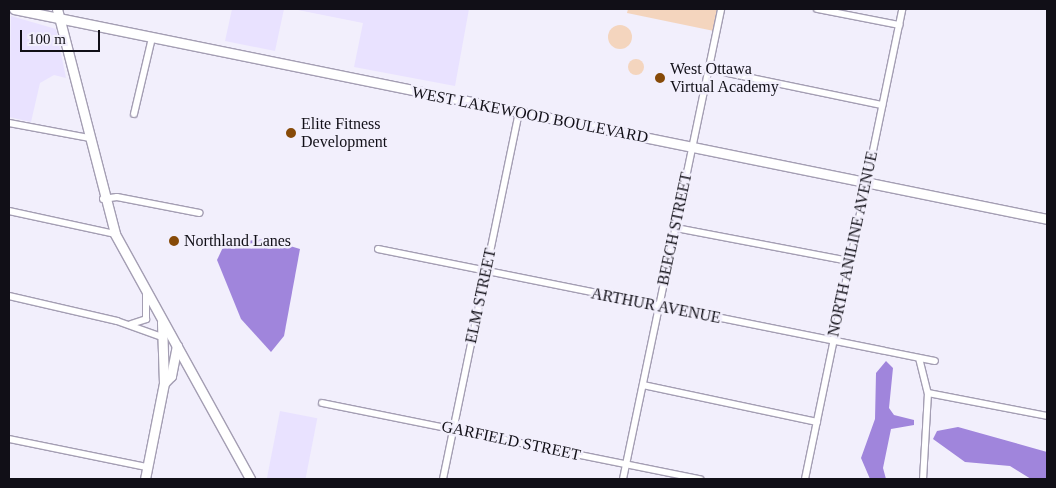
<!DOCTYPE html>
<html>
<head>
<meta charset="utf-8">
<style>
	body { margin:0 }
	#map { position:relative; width:1056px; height:488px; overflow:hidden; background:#f2effc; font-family:"Times New Roman",serif }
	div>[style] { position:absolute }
	.built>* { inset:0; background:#e9e2ff; transform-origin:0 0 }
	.green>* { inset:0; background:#f4d5be }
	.round { border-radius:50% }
	.water>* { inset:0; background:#a085dc }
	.roads { filter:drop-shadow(1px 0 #a49eb3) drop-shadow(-1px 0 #a49eb3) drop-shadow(0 1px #a49eb3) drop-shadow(0 -1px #a49eb3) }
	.street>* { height:6px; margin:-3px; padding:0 3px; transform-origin:3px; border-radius:3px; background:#fff }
	.secondary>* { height:9px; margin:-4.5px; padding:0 4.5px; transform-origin:4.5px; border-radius:4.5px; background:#fff }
	.dots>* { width:14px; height:14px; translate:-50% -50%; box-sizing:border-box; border:2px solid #f2effc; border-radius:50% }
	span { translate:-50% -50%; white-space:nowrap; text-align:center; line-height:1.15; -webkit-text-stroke:5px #f2effc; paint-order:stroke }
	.poi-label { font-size:16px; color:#110f17 }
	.left { translate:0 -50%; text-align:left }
	.street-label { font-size:16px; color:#110f17 }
	.frame { position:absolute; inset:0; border:10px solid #110f17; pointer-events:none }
	.scale { position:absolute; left:20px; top:30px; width:80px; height:22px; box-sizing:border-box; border:2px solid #110f17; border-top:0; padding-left:6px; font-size:15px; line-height:18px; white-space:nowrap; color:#110f17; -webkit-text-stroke:4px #f2effc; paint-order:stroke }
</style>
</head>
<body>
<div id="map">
	<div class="built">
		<i style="clip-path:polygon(232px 9px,284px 9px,275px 51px,225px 41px)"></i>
		<i style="clip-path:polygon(293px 9px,469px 9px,455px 86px,354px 67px,363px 23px)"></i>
		<i style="clip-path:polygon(11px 16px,56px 29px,66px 78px,54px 75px,40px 83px,31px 122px,9px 117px)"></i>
		<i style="left:280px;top:411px;width:38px;height:69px;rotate:11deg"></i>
	</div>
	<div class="green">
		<i style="clip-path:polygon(628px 9px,718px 9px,714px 31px,627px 13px)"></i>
		<i class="round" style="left:608px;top:25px;width:24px;height:24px"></i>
		<i class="round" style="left:628px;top:59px;width:16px;height:16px"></i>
	</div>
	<div class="water">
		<i style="clip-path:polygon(267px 239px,300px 249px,284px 336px,271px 352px,241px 319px,217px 260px,225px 243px)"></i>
		<i style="clip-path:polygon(886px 361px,893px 368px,889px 408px,894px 415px,914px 420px,914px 425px,891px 429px,883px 468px,886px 479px,870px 479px,861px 458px,875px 419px,876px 373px)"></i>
		<i style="clip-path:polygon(958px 427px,1047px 452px,1047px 479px,1031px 479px,1010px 466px,965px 462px,933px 439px,937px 431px)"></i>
	</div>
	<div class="roads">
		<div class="street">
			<i style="left:817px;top:9px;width:84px;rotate:11deg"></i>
			<i style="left:708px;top:69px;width:178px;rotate:11.7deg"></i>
			<i style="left:134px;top:114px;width:78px;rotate:-76.7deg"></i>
			<i style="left:9px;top:123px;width:81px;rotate:10.6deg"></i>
			<i style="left:103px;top:199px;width:14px;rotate:-8deg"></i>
			<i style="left:117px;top:197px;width:84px;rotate:11deg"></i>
			<i style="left:9px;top:211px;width:108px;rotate:12.2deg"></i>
			<i style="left:676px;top:228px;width:176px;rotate:10.8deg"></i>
			<i style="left:378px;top:249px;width:568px;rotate:11.37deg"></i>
			<i style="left:9px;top:296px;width:111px;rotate:13deg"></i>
			<i style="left:117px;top:321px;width:48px;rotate:19.6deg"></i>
			<i style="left:131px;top:324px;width:16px;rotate:-18deg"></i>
			<i style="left:146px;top:319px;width:26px;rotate:-90deg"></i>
			<i style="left:919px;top:358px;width:36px;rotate:76deg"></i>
			<i style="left:928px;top:393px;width:86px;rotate:93.3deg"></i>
			<i style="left:643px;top:385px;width:178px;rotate:12deg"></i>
			<i style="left:928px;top:393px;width:121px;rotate:10.9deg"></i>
			<i style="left:322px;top:403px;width:386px;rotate:11.4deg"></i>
			<i style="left:9px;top:439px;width:141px;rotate:11.5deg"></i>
			<i style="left:443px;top:479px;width:374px;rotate:-78.3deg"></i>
			<i style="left:623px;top:479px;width:480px;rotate:-78.2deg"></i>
			<i style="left:805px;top:479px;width:480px;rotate:-78.3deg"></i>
		</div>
		<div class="secondary">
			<i style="left:14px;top:9px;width:1054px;rotate:11.49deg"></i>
			<i style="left:57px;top:9px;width:232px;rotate:75.5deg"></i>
			<i style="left:115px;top:234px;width:280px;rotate:61.1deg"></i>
			<i style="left:164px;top:383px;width:10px;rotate:-45deg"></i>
			<i style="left:171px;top:376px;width:31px;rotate:-79deg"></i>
			<i style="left:145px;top:479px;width:98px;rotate:-78.8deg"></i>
			<i style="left:164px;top:383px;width:61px;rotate:-91.9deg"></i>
		</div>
	</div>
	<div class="dots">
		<i style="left:660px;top:78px;background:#874a08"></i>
		<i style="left:291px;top:133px;background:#874a08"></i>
		<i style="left:174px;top:241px;background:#874a08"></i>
	</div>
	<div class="poi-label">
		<span class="left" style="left:670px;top:78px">West Ottawa<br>Virtual Academy</span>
		<span class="left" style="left:301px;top:133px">Elite Fitness<br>Development</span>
		<span class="left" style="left:184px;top:241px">Northland Lanes</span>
	</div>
	<div class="street-label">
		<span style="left:530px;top:115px;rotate:11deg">WEST LAKEWOOD BOULEVARD</span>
		<span style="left:675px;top:229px;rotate:-78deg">BEECH STREET</span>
		<span style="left:853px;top:244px;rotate:-78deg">NORTH ANILINE AVENUE</span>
		<span style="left:481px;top:296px;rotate:-78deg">ELM STREET</span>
		<span style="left:656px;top:306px;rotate:11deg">ARTHUR AVENUE</span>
		<span style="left:511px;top:441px;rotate:12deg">GARFIELD STREET</span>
	</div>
	<div class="frame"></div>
	<div class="scale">100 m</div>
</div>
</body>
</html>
